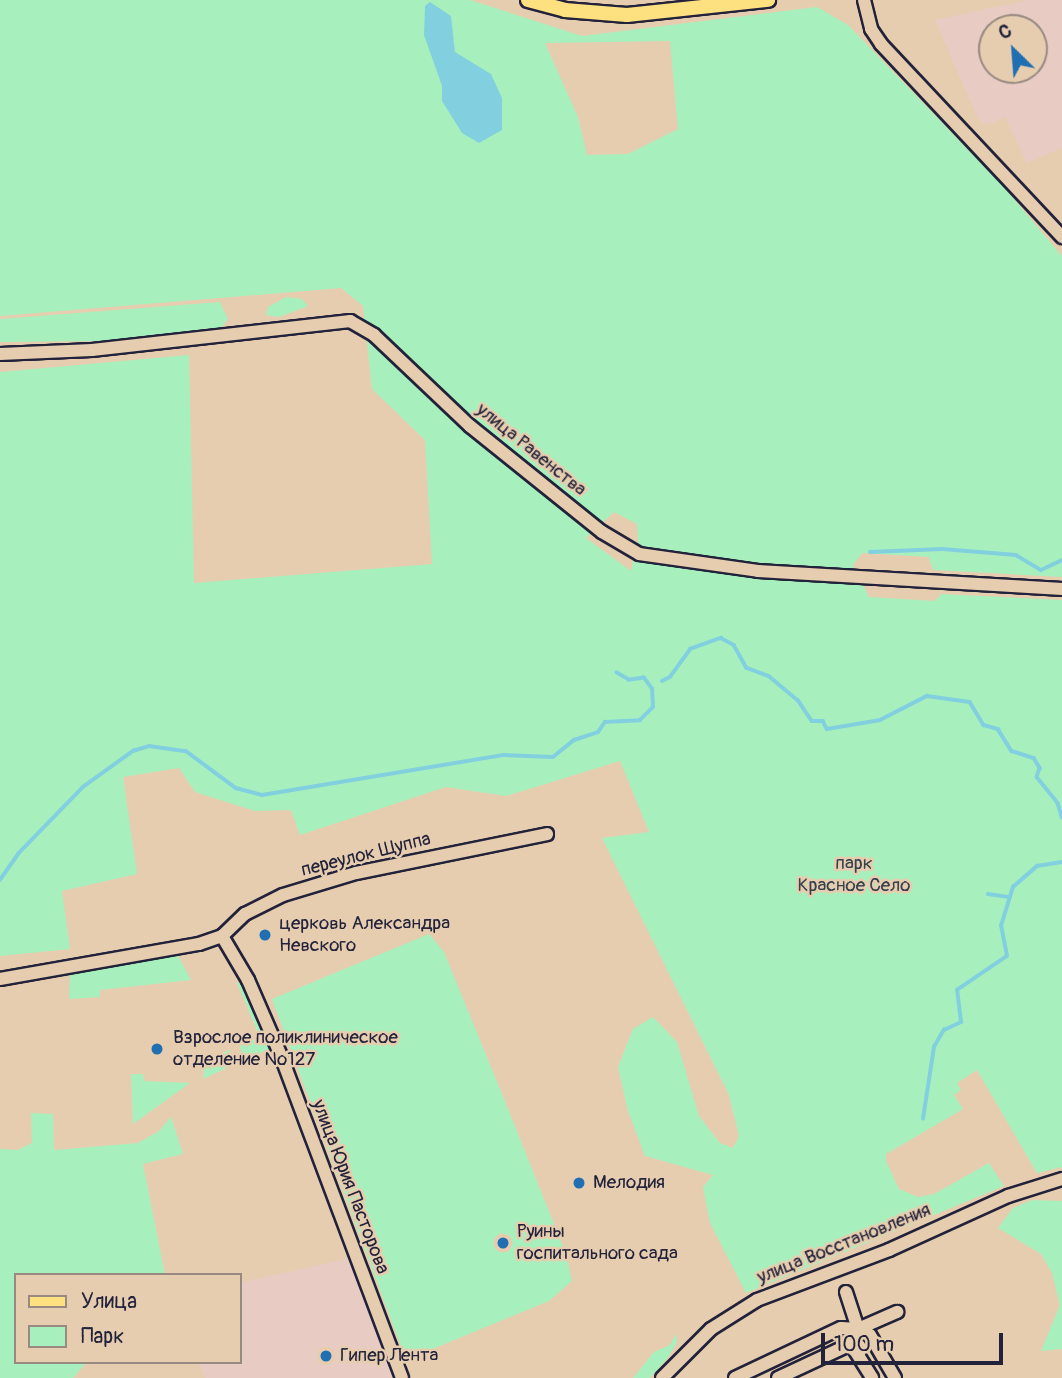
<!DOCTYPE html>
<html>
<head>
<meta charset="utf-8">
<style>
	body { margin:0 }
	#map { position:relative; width:1062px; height:1378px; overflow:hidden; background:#e7cdaf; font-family:Pangolin,sans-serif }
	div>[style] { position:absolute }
	.built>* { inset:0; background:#e8ccc4 }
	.green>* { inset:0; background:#a7f0be }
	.water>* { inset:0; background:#82d0df }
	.stream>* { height:3.5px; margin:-1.75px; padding:0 1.75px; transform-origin:1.75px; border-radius:1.75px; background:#82d0df }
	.roads { filter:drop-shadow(2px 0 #22223b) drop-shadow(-2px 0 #22223b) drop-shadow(0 2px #22223b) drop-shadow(0 -2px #22223b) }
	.minor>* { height:12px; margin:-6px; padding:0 6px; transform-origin:6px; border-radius:6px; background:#e7cdaf }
	.major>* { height:14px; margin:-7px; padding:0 7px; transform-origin:7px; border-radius:7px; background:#fde080 }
	.dots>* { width:19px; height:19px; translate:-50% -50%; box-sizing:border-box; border:4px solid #e7cdaf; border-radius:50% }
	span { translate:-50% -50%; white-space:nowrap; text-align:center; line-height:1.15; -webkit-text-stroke:5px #e7cdaf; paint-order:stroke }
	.street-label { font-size:19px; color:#22223b }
	.park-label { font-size:19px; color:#36414f }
	.poi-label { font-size:19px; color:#22223b }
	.left { translate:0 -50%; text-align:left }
	.legend { position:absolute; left:14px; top:1273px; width:228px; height:91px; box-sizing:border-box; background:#e7cdaf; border:2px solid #988981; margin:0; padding:9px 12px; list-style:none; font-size:21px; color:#22223b }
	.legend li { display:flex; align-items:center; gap:14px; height:35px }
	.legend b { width:35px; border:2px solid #988981 }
	.north { position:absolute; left:978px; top:14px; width:70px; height:70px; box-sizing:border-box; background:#e7cdaf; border:2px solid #988981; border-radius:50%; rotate:335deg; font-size:19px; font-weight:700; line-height:28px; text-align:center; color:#22223b }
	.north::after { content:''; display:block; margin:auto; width:24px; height:32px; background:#1f6fb2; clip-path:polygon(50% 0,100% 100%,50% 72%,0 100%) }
	.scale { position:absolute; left:821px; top:1333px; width:182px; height:32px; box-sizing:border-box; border:4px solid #22223b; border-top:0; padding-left:9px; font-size:21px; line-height:24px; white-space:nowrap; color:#22223b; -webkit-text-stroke:5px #e7cdaf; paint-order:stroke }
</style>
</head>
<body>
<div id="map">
	<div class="built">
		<i style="clip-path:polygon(evenodd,1029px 0,1062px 0,1062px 148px,1027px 163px,1005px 117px,988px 125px,979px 121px,935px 20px,1029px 0,992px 28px,1034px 28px,1034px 70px,992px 70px,992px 28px)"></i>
		<i style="clip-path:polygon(350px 1258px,395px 1378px,205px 1378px,198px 1362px,240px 1362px,240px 1283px)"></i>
	</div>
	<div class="green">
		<i style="clip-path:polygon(evenodd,0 0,470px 0,582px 36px,817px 7px,848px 25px,1003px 186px,1062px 256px,1062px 577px,933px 570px,929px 557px,862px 553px,853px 565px,869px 597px,935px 601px,941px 594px,1062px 600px,1062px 1167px,1037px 1173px,977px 1070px,957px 1083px,961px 1090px,954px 1095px,963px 1109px,886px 1154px,886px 1161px,899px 1189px,918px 1197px,934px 1194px,989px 1163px,1004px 1186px,746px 1293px,710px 1223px,703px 1187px,713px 1175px,645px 1156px,628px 1111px,618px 1067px,633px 1029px,653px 1017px,677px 1042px,699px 1116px,720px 1143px,733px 1148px,739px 1136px,729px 1095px,602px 838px,649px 832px,620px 761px,506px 796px,446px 787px,300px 835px,291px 810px,255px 811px,195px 792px,179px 768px,123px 777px,137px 874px,62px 891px,70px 949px,0 956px,0 372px,189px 355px,194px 583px,432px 564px,425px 440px,372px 389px,363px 306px,341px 288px,0 316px,0 0,670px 41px,678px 129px,628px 154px,587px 155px,578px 117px,545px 43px,670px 41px,0 0,614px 512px,637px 524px,638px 541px,631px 571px,586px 538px,614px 512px)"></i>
		<i style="clip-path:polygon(286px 297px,302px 299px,308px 306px,279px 317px,266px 315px,268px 307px)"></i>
		<i style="clip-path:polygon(220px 302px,228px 319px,221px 328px,106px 341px,0 342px,0 319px)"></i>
		<i style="clip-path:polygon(429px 934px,444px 952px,502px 1094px,566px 1254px,572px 1281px,549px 1301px,406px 1360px,272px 999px)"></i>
		<i style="clip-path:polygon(177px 954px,191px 980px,100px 990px,100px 997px,69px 999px,70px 974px)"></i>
		<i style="clip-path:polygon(244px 980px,274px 1047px,243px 1061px,240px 1046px,255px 1039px,256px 1028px,237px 983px)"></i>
		<i style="clip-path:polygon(230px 1050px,233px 1065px,203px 1079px,205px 1061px)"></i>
		<i style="clip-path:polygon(131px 1074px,143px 1074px,144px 1081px,190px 1083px,133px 1124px)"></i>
		<i style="clip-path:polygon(31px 1113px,53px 1114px,54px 1150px,138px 1143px,159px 1131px,171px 1117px,183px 1154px,143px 1164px,165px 1275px,16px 1275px,16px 1362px,87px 1362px,73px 1378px,0 1378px,0 1149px,18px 1150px,32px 1143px)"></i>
		<i style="clip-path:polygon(1032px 1200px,1062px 1201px,1062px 1349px,1041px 1351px,1060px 1305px,1052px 1273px,1041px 1254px,998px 1228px,1013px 1208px)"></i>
		<i style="clip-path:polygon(676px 1334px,677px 1342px,667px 1359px,650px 1378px,633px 1378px,654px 1352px,670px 1345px)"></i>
	</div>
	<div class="water">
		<i style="clip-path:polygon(430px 2px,451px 16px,455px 52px,491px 74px,502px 98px,502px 130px,479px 143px,462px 133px,442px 101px,442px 86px,424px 35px,425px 6px)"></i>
	</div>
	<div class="stream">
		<i style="left:870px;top:552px;width:72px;rotate:-2.4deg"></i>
		<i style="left:942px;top:549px;width:74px;rotate:4.6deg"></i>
		<i style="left:1016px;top:555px;width:29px;rotate:31deg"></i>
		<i style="left:1041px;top:570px;width:23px;rotate:-25deg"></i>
		<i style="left:662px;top:681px;width:9px;rotate:-27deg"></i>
		<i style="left:670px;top:677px;width:34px;rotate:-54deg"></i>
		<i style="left:690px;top:649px;width:33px;rotate:-20deg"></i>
		<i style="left:721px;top:638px;width:15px;rotate:28deg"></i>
		<i style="left:734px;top:645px;width:26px;rotate:61deg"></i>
		<i style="left:747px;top:668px;width:23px;rotate:20deg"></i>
		<i style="left:769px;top:676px;width:38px;rotate:40deg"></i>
		<i style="left:798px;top:700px;width:25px;rotate:56deg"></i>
		<i style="left:812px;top:721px;width:11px"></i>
		<i style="left:823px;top:721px;width:9px;rotate:63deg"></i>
		<i style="left:827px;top:729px;width:54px;rotate:-9.6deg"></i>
		<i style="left:880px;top:720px;width:53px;rotate:-27.1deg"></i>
		<i style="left:927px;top:696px;width:43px;rotate:7.9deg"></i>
		<i style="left:970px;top:702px;width:27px;rotate:59deg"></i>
		<i style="left:984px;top:725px;width:15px;rotate:16deg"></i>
		<i style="left:998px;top:729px;width:26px;rotate:58deg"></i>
		<i style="left:1012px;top:751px;width:23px;rotate:18deg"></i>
		<i style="left:1034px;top:758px;width:12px;rotate:59deg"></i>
		<i style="left:1040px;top:768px;width:9px;rotate:108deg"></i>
		<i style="left:1037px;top:777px;width:33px;rotate:51deg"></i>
		<i style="left:1058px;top:803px;width:15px;rotate:74deg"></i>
		<i style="left:0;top:880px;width:32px;rotate:-55deg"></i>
		<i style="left:18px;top:854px;width:93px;rotate:-45.9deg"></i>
		<i style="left:83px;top:787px;width:62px;rotate:-35.8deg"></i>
		<i style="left:133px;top:751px;width:17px;rotate:-17deg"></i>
		<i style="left:149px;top:746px;width:37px;rotate:8deg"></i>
		<i style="left:186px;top:751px;width:62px;rotate:36.5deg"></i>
		<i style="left:236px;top:788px;width:27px;rotate:15deg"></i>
		<i style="left:262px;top:795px;width:245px;rotate:-9.4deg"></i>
		<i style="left:504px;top:755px;width:49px;rotate:2.3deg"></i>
		<i style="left:553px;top:757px;width:27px;rotate:-39deg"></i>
		<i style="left:574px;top:740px;width:25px;rotate:-18deg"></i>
		<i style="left:598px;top:732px;width:12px;rotate:-55deg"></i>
		<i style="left:605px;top:722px;width:35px;rotate:-3deg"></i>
		<i style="left:640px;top:720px;width:18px;rotate:-45deg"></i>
		<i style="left:653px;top:707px;width:18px;rotate:-93deg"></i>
		<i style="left:652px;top:689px;width:14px;rotate:-126deg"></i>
		<i style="left:644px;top:678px;width:15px;rotate:172deg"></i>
		<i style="left:629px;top:680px;width:14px;rotate:-150deg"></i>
		<i style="left:988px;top:894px;width:22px;rotate:8deg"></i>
		<i style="left:923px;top:1119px;width:73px;rotate:-81.3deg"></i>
		<i style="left:934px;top:1047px;width:20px;rotate:-60deg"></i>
		<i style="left:944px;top:1030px;width:19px;rotate:-25deg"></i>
		<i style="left:961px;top:1022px;width:32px;rotate:-97deg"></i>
		<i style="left:957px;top:990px;width:60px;rotate:-34.2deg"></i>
		<i style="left:1007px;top:956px;width:31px;rotate:-101deg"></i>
		<i style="left:1001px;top:926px;width:41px;rotate:-72.9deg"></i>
		<i style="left:1013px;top:887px;width:32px;rotate:-41deg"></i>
		<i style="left:1037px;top:866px;width:25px;rotate:-9deg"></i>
	</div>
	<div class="roads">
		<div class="minor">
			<i style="left:864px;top:0;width:30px;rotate:76deg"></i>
			<i style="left:871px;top:29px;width:18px;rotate:56deg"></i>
			<i style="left:881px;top:44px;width:265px;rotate:46.8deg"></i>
			<i style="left:0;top:354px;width:92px;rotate:-2.5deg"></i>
			<i style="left:92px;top:350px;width:260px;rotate:-6.4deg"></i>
			<i style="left:350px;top:321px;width:28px;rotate:30deg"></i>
			<i style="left:374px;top:335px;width:132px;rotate:43.5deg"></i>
			<i style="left:470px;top:426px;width:169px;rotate:38.8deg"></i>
			<i style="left:602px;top:532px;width:43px;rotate:30.7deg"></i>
			<i style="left:639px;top:554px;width:120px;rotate:8.1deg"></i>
			<i style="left:758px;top:571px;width:305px;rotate:3.4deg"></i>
			<i style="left:222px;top:936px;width:51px;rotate:59.4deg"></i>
			<i style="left:248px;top:980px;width:83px;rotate:66.5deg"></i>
			<i style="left:281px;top:1056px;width:344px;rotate:69.4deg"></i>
			<i style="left:0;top:979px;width:202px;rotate:-10deg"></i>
			<i style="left:199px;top:944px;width:24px;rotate:-19deg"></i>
			<i style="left:222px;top:936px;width:32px;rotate:-44deg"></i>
			<i style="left:245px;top:914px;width:42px;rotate:-26.6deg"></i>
			<i style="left:283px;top:895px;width:76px;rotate:-16.8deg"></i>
			<i style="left:356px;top:873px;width:195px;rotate:-11.5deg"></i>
			<i style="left:846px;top:1292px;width:39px;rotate:72deg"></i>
			<i style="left:858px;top:1329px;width:13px;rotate:27deg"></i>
			<i style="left:870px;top:1335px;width:50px;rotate:59.8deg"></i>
			<i style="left:851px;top:1344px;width:40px;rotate:58deg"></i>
			<i style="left:662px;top:1378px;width:69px;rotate:-45deg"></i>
			<i style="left:711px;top:1329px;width:54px;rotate:-32.2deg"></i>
			<i style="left:757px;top:1300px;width:141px;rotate:-20.7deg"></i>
			<i style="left:889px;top:1250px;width:131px;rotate:-24.4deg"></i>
			<i style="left:1008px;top:1196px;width:57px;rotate:-17.5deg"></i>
			<i style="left:735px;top:1378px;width:117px;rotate:-25.3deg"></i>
			<i style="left:841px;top:1328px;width:17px;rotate:3deg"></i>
			<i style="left:858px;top:1329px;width:43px;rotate:-23.6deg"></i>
			<i style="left:778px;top:1378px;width:81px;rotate:-25deg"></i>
			<i style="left:851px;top:1344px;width:17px;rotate:-65deg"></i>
		</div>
		<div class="major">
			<i style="left:528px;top:0;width:38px;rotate:15deg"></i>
			<i style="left:565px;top:10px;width:62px;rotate:4.6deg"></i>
			<i style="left:627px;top:15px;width:142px;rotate:-6.1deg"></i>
		</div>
	</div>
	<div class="dots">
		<i style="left:265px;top:935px;background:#1f6fb2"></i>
		<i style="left:157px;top:1049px;background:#1f6fb2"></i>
		<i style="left:579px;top:1183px;background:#1f6fb2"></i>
		<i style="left:503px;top:1243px;background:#1f6fb2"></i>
		<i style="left:326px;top:1356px;background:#1f6fb2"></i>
	</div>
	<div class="street-label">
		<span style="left:531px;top:450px;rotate:39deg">улица Равенства</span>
		<span style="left:366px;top:855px;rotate:-14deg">переулок Щуппа</span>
		<span style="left:350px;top:1187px;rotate:69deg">улица Юрия Пасторова</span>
		<span style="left:844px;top:1244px;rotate:-22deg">улица Восстановления</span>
	</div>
	<div class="park-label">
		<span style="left:854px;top:875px">парк<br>Красное Село</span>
	</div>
	<div class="poi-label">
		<span class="left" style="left:279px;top:935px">церковь Александра<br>Невского</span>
		<span class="left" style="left:173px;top:1049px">Взрослое поликлиническое<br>отделение №127</span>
		<span class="left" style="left:593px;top:1183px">Мелодия</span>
		<span class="left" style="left:517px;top:1243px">Руины<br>госпитального сада</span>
		<span class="left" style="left:340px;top:1356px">Гипер Лента</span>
	</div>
	<ul class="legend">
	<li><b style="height:9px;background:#fde080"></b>Улица</li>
	<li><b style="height:19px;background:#a7f0be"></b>Парк</li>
	</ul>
	<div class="north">С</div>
	<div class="scale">100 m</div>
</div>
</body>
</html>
